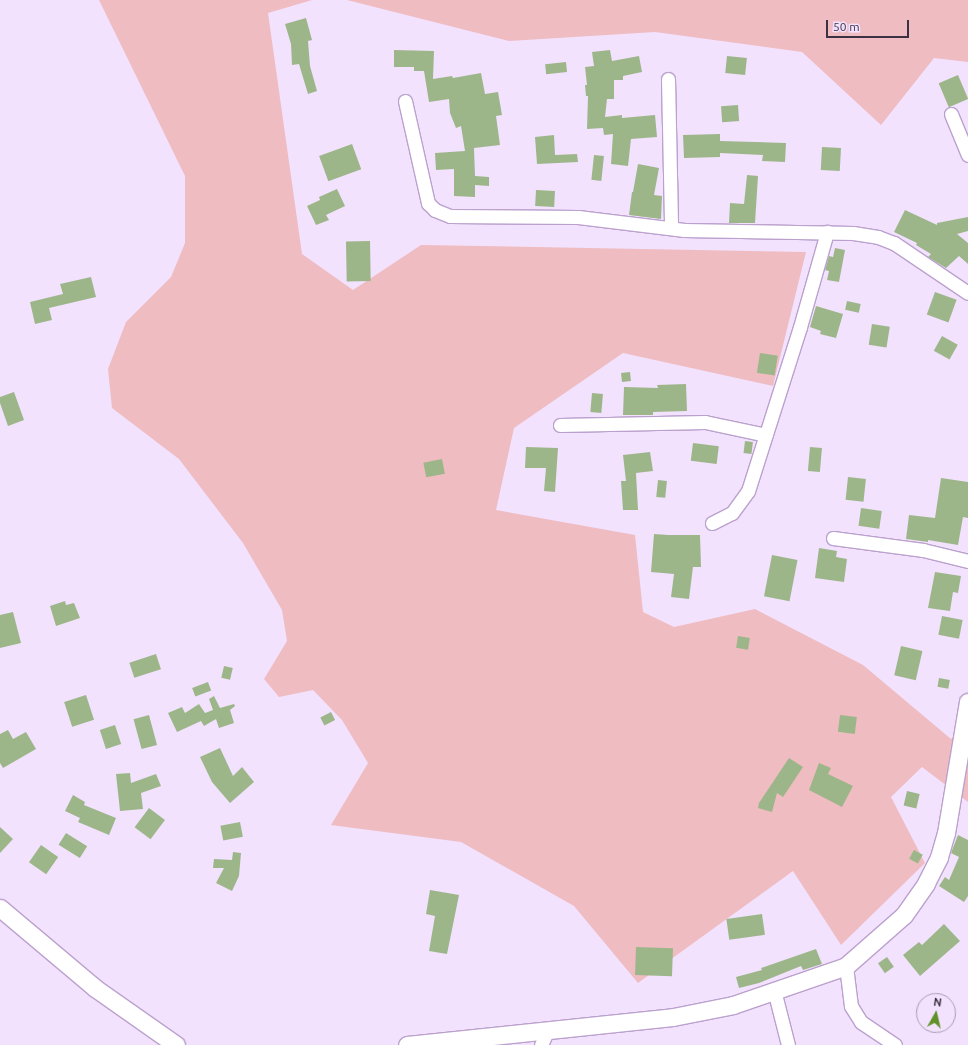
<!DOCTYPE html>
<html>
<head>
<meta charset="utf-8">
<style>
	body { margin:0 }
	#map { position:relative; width:968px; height:1045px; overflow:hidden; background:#f2e2fe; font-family:Ubuntu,sans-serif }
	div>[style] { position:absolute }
	.green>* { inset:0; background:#efbcc1 }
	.building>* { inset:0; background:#9db689; transform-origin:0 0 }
	.roads { filter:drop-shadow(1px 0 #bba1cd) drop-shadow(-1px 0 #bba1cd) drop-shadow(0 1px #bba1cd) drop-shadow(0 -1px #bba1cd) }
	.minor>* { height:13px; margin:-6.5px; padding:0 6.5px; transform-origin:6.5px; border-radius:6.5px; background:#fff }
	.tertiary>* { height:17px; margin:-8.5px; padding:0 8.5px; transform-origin:8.5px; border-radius:8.5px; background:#fff }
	span { translate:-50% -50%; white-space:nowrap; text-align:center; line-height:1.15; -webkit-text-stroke:4px #f2e2fe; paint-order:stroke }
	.north { position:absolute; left:916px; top:993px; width:40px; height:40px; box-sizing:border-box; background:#f2e2fe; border:1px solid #a99bb3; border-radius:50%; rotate:8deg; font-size:11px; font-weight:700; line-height:16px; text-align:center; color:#3c3143 }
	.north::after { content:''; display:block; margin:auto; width:14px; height:18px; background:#609127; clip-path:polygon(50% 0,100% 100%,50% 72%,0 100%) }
	.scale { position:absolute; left:826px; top:20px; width:83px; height:18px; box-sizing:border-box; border:2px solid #3c3143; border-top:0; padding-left:5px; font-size:12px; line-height:14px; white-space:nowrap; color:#3c3143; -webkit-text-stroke:3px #f2e2fe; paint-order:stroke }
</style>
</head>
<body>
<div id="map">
	<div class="green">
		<i style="clip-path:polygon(99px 0,312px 0,268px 13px,302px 254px,353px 290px,421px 245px,806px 252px,773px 386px,623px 353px,514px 428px,496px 510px,635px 535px,643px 612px,674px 627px,755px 609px,863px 665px,951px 739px,968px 723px,968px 802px,922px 767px,891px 797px,925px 863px,841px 945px,793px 871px,638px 983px,574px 906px,461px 842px,331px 825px,368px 763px,342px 720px,313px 690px,279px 697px,264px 679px,287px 641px,282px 610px,243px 543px,179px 459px,112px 408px,108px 369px,126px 322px,171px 277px,185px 243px,185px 176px)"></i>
		<i style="clip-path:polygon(347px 0,968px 0,968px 62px,934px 58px,881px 125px,802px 52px,655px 32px,509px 41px)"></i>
	</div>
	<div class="building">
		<i style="clip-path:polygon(306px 18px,312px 40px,308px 41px,310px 66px,317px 91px,308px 94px,299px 64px,292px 65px,291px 44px,285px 24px)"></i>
		<i style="clip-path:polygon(394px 50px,434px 51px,433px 79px,452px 76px,453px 78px,481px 73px,485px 94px,498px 92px,502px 115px,496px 116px,500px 145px,474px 148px,475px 176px,489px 177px,489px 186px,475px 185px,475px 197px,454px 196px,454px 169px,436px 170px,435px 153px,465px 151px,461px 126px,456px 128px,450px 113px,449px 99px,429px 102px,424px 71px,414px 71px,414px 67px,394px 67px)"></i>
		<i style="clip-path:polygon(610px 50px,612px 61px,639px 56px,642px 72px,623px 76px,623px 80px,614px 80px,614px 99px,607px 99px,605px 117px,622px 115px,622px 118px,655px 115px,657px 137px,631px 139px,628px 166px,611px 164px,613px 134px,604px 135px,603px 128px,587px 129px,588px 96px,586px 96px,585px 85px,587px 85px,585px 67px,594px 66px,592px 52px)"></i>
		<i style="left:727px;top:56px;width:20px;height:17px;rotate:6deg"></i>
		<i style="left:566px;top:62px;width:10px;height:21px;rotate:84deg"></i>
		<i style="left:958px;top:75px;width:26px;height:21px;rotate:67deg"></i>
		<i style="left:738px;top:105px;width:16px;height:17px;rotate:86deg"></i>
		<i style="clip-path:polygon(720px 134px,720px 141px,786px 143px,785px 162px,762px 161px,763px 155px,720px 153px,720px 157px,684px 158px,683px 135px)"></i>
		<i style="clip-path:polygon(554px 135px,555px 155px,577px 154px,578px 162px,537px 164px,535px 137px)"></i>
		<i style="left:352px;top:144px;width:27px;height:35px;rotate:70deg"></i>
		<i style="left:822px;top:147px;width:19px;height:23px;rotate:3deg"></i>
		<i style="left:594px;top:155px;width:10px;height:25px;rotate:6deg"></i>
		<i style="clip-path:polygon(638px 164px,659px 168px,654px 195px,662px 196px,661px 219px,629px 215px,632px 192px,633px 192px)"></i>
		<i style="clip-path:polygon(747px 175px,758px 176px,755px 223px,729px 223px,730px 203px,744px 204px)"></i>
		<i style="clip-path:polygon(337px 189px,345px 206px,326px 215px,329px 220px,316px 225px,307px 206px,320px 200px,319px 197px)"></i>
		<i style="left:536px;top:190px;width:19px;height:16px;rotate:3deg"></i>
		<i style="clip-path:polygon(905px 210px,937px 225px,937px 223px,968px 217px,968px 231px,957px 234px,968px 243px,968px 264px,959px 256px,946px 268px,928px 257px,931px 254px,916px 245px,917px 243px,894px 232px)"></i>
		<i style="left:370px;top:241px;width:40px;height:24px;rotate:89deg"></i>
		<i style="clip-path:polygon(835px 248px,845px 250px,839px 282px,827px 280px,829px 271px,825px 270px,829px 256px,833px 257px)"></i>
		<i style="clip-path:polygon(91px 277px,96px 297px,49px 308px,52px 320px,35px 324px,30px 302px,63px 294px,60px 284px)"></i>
		<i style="left:935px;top:292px;width:23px;height:24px;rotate:20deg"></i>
		<i style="left:847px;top:301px;width:14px;height:9px;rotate:12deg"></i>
		<i style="clip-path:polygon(816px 306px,843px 314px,836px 338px,820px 334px,821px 331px,810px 327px)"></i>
		<i style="left:872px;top:324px;width:18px;height:21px;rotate:9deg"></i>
		<i style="left:942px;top:336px;width:18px;height:17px;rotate:29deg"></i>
		<i style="left:760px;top:353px;width:18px;height:20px;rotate:9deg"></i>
		<i style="left:630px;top:372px;width:9px;height:9px;rotate:84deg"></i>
		<i style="clip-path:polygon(686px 384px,687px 411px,653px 412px,653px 415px,623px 415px,624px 387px,658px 388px,657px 385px)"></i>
		<i style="clip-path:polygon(14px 392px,24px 420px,8px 426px,0 403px,0 397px)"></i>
		<i style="left:592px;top:393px;width:11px;height:19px;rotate:5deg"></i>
		<i style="left:745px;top:441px;width:8px;height:12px;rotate:7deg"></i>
		<i style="left:693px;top:443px;width:26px;height:18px;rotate:7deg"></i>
		<i style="clip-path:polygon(526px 447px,558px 448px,555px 492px,544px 491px,546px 468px,525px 468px)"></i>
		<i style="left:810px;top:447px;width:12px;height:24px;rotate:5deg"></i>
		<i style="clip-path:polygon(650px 452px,653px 471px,636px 473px,638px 510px,623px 510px,621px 481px,626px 481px,623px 455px)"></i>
		<i style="left:442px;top:459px;width:15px;height:19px;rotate:79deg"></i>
		<i style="left:848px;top:477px;width:18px;height:23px;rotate:6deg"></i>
		<i style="clip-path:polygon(941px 478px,968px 482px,968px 518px,963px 517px,958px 545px,928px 540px,928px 542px,906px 539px,909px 515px,935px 518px)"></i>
		<i style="left:658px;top:480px;width:9px;height:17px;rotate:6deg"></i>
		<i style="left:861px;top:508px;width:21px;height:18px;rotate:8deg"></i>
		<i style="clip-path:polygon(654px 534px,668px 535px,700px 535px,701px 567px,693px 567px,689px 599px,671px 597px,674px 574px,651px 572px)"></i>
		<i style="clip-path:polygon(819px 548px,837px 551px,836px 557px,847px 559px,844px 582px,815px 578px)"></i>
		<i style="left:772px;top:555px;width:26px;height:42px;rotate:11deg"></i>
		<i style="clip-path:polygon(935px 572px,961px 576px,958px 593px,953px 592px,950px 611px,928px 608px)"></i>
		<i style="clip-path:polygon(65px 601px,66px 605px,74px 603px,80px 618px,56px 626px,50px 606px)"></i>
		<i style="clip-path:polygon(13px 612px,21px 643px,0 648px,0 615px)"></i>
		<i style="left:942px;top:616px;width:21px;height:19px;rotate:11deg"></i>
		<i style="left:738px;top:636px;width:12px;height:12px;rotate:9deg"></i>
		<i style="left:901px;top:646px;width:22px;height:30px;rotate:13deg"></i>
		<i style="left:156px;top:654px;width:16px;height:28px;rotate:72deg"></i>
		<i style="left:224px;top:666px;width:9px;height:12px;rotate:13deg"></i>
		<i style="left:939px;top:678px;width:11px;height:9px;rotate:10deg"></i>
		<i style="left:208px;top:682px;width:9px;height:17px;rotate:69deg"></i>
		<i style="left:86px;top:695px;width:26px;height:23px;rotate:72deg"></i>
		<i style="clip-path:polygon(214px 696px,220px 708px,234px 704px,235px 706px,230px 710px,234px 723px,219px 728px,216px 719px,204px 726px,201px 721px,177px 732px,168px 713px,182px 707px,185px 713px,199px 704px,205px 713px,213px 710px,209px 699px)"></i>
		<i style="left:331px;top:712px;width:9px;height:12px;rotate:63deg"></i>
		<i style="left:149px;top:715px;width:31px;height:16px;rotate:75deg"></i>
		<i style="left:840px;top:715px;width:17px;height:17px;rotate:7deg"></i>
		<i style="left:115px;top:725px;width:20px;height:16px;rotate:72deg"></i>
		<i style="clip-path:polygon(8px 730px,13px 739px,26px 732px,36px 749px,3px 768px,0 763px,0 734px)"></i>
		<i style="clip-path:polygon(220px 748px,233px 776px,242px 767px,254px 782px,230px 803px,212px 782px,200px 757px)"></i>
		<i style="clip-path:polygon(789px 758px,803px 767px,783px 797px,777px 793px,772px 812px,758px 808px,759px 803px)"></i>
		<i style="clip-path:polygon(819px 763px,831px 768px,828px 774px,853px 786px,842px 807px,809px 790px)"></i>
		<i style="clip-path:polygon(130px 773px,131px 783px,156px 774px,161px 786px,141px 793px,143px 809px,120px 811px,116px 774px)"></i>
		<i style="left:907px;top:791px;width:13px;height:15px;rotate:13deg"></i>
		<i style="clip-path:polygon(73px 795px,85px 802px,84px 805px,116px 818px,109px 835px,78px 822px,80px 818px,65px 811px)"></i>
		<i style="left:149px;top:808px;width:20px;height:24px;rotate:37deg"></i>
		<i style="left:240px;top:822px;width:15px;height:20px;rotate:79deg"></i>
		<i style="clip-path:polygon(0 827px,13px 839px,0 853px)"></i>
		<i style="left:66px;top:833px;width:25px;height:14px;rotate:32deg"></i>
		<i style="clip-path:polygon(958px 835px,968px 840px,968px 896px,964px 902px,939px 886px,945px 877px,949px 880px,959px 857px,951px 853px)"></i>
		<i style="left:41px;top:845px;width:21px;height:21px;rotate:35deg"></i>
		<i style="left:914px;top:850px;width:10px;height:10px;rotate:29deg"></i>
		<i style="clip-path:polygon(233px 852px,241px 853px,239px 876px,232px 891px,216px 883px,224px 868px,213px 868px,214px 859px,232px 860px)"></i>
		<i style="clip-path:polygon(430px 890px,459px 895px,447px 954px,429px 951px,435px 916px,426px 914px)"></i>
		<i style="left:762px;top:914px;width:21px;height:36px;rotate:82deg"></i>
		<i style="clip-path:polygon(944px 924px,960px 941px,920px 976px,903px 955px,919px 942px,922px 945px)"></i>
		<i style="left:636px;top:947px;width:37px;height:28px;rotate:2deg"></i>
		<i style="clip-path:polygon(816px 949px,822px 964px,803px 970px,801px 966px,759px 983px,739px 988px,736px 977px,762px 970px,761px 968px)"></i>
		<i style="left:887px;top:957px;width:12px;height:11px;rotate:55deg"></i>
	</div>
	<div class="roads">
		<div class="minor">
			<i style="left:668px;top:79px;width:149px;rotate:88.8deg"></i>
			<i style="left:405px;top:101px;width:105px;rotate:77.3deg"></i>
			<i style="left:428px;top:203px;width:10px;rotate:45deg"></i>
			<i style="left:435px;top:210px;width:16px;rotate:22deg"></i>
			<i style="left:450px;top:216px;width:128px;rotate:0.4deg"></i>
			<i style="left:578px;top:217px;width:107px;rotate:7deg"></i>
			<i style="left:684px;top:230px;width:169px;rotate:1deg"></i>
			<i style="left:853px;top:233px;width:25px;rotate:9deg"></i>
			<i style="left:878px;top:237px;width:17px;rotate:21deg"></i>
			<i style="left:894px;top:243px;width:89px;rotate:34deg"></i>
			<i style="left:951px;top:114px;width:44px;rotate:67.5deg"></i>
			<i style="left:560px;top:425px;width:145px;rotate:-1.2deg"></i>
			<i style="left:705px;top:422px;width:62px;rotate:12deg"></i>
			<i style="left:712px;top:523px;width:22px;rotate:-27deg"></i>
			<i style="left:732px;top:513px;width:27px;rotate:-54deg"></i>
			<i style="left:748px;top:491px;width:172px;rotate:-72.4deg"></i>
			<i style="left:800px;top:327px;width:99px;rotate:-74.1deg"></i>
			<i style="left:833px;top:538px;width:91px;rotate:7.6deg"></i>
			<i style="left:923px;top:550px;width:46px;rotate:13.7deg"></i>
			<i style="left:846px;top:966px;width:40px;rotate:82.9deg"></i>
			<i style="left:851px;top:1006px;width:19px;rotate:58deg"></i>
			<i style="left:861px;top:1022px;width:41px;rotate:34.1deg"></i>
			<i style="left:774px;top:990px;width:57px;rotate:75.7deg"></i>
			<i style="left:541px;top:1045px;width:17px;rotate:-66deg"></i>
		</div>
		<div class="tertiary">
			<i style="left:0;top:908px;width:124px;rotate:40.1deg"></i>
			<i style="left:95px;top:988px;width:99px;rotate:35.1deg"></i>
			<i style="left:407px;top:1045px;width:267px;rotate:-6deg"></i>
			<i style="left:673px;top:1017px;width:61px;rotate:-11.3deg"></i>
			<i style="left:733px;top:1005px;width:120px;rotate:-19deg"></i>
			<i style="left:846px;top:966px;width:77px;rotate:-41.3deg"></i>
			<i style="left:904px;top:915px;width:39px;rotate:-55deg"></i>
			<i style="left:926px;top:883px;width:29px;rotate:-63deg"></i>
			<i style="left:939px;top:857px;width:25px;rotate:-74deg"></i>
			<i style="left:946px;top:833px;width:133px;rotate:-80.5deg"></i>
		</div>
	</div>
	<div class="north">N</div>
	<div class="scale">50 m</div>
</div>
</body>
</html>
